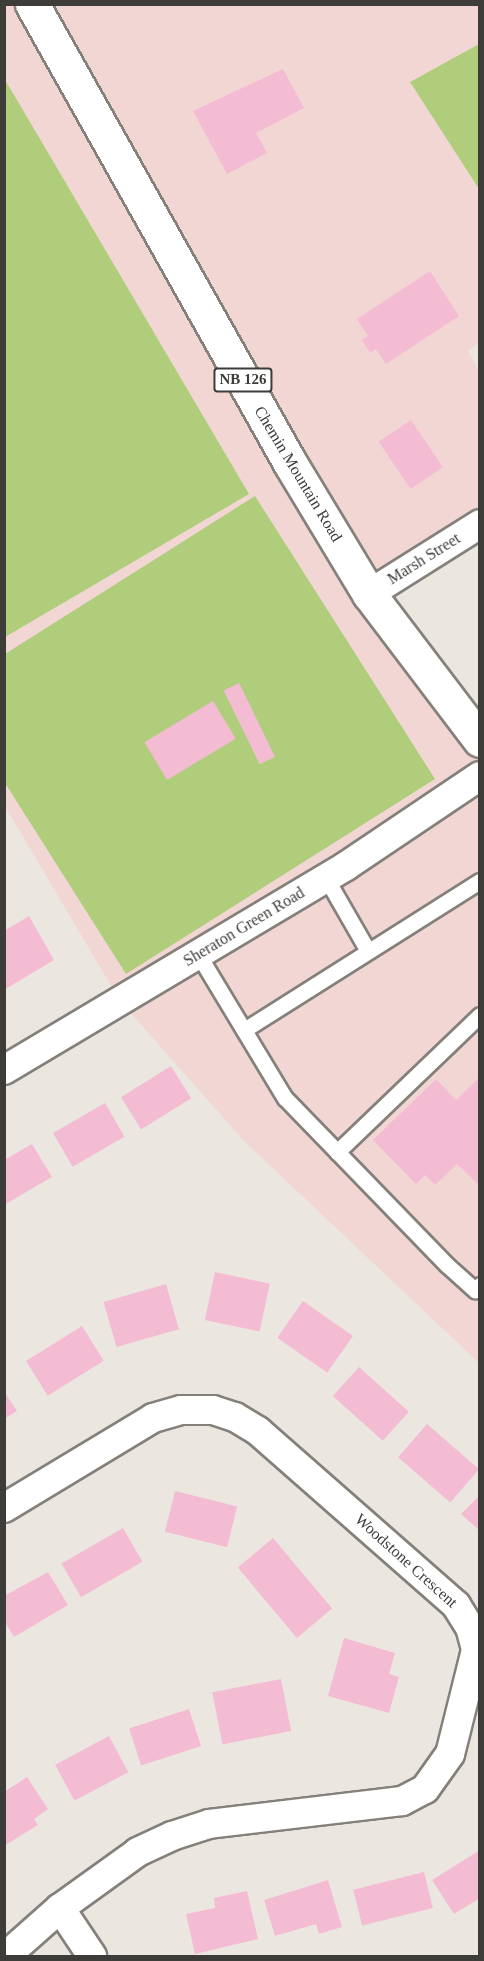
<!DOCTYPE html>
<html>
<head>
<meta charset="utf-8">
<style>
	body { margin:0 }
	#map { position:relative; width:484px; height:1961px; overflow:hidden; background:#ebe7e0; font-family:Georgia,serif }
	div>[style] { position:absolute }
	.commercial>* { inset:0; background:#f1d6d4 }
	.green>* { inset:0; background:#b0cd7c }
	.building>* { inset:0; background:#f4bcd3; transform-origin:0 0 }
	.roads { filter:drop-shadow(2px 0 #84807a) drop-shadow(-2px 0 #84807a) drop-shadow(0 2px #84807a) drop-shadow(0 -2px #84807a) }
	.service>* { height:15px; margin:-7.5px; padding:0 7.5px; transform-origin:7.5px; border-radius:7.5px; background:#fff }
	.minor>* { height:28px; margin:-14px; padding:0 14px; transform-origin:14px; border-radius:14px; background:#fff }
	.primary>* { height:33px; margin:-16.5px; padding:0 16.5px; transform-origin:16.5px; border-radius:16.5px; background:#fff }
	span { translate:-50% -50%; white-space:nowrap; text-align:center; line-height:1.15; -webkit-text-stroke:4.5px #fff; paint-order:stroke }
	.shield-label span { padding:2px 4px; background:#fff; border:2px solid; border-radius:4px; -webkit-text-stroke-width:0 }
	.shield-label { font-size:15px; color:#3e3c39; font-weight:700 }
	.street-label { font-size:16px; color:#3e3c39 }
	.frame { position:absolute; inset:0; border:6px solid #3e3c39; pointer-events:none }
</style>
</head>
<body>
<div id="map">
	<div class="commercial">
		<i style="clip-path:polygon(4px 5px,479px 5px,479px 44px,410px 82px,479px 189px,479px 343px,468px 351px,479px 371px,479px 524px,370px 594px,479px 731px,479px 1363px,244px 1141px,120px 1001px,5px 806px)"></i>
	</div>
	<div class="green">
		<i style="clip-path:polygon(479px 44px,479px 189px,410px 82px)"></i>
		<i style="clip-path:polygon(4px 78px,249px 494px,5px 637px,4px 637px)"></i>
		<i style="clip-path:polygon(255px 496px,435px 779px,126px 974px,5px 783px,5px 654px)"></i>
	</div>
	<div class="building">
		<i style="clip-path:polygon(283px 69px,304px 108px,256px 133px,267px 153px,227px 174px,193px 111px)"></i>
		<i style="clip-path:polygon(430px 271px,459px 316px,386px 364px,376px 349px,370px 353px,362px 340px,368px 336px,357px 319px)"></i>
		<i style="left:411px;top:420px;width:57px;height:39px;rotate:56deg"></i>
		<i style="left:239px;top:683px;width:82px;height:17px;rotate:64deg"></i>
		<i style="left:213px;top:701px;width:44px;height:80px;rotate:59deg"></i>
		<i style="clip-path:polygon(29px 916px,54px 960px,4px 990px,4px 931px)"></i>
		<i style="left:171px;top:1066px;width:38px;height:59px;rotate:58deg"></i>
		<i style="clip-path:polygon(480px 1077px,480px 1186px,457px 1164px,435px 1185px,425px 1175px,416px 1184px,373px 1140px,436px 1079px,456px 1100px)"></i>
		<i style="left:105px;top:1103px;width:39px;height:60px;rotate:60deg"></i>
		<i style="clip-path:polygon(32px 1144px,52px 1177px,4px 1205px,4px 1160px)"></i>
		<i style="left:215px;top:1272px;width:56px;height:49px;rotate:12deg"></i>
		<i style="left:166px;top:1284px;width:47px;height:65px;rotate:74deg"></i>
		<i style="left:303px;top:1301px;width:61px;height:45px;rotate:35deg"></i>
		<i style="left:82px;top:1326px;width:41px;height:66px;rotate:58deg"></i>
		<i style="left:359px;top:1367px;width:67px;height:39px;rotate:42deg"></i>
		<i style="clip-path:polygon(4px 1391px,17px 1411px,4px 1419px)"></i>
		<i style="left:427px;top:1424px;width:69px;height:44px;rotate:41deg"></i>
		<i style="left:175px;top:1491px;width:64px;height:42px;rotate:14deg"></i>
		<i style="clip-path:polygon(480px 1495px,480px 1531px,461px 1514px)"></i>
		<i style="left:123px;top:1528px;width:39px;height:71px;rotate:60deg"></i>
		<i style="left:273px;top:1538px;width:92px;height:46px;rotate:50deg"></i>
		<i style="clip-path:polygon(48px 1572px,68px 1605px,14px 1637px,4px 1621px,4px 1596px)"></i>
		<i style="clip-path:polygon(344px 1638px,395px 1653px,389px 1674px,399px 1677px,389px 1713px,328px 1696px)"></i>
		<i style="left:281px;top:1679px;width:53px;height:70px;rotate:79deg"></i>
		<i style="left:189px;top:1709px;width:39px;height:63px;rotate:72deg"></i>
		<i style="left:109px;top:1736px;width:41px;height:61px;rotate:62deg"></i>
		<i style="clip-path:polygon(27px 1777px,48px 1809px,34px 1819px,38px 1825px,4px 1846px,4px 1792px)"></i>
		<i style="clip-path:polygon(480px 1850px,480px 1898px,454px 1914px,432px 1880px)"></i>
		<i style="left:424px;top:1872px;width:37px;height:73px;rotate:76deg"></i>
		<i style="clip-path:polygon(328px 1880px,342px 1927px,319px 1934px,316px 1924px,275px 1936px,264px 1900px)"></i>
		<i style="clip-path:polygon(247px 1891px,258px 1939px,195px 1954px,186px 1914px,215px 1908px,214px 1898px)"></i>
	</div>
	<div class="roads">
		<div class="service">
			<i style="left:326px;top:878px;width:84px;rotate:60.1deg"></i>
			<i style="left:198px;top:954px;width:168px;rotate:58.9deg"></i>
			<i style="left:285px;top:1098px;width:233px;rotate:45.9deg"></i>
			<i style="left:447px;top:1265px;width:38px;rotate:42deg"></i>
			<i style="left:475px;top:1290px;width:7px;rotate:-45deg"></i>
			<i style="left:244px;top:1030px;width:279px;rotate:-32.3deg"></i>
			<i style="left:337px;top:1152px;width:198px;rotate:-43.8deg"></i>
		</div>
		<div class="minor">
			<i style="left:369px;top:594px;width:131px;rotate:-32.2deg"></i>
			<i style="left:4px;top:1070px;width:398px;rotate:-30.8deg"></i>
			<i style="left:346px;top:866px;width:161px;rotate:-33.9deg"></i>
			<i style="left:4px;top:1508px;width:174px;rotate:-31.1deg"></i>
			<i style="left:153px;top:1418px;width:29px;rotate:-16deg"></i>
			<i style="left:181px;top:1410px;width:32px"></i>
			<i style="left:213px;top:1410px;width:23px;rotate:18deg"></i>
			<i style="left:235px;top:1417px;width:27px;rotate:31deg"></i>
			<i style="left:258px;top:1431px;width:264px;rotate:41.3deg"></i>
			<i style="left:456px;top:1605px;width:26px;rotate:58deg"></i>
			<i style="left:470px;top:1627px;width:24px;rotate:75deg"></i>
			<i style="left:476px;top:1650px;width:107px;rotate:104deg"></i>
			<i style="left:450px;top:1754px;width:43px;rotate:125.5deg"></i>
			<i style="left:425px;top:1789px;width:26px;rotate:152deg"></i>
			<i style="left:402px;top:1801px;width:194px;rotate:173.2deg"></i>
			<i style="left:209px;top:1824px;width:39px;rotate:162deg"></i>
			<i style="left:172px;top:1836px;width:38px;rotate:155deg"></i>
			<i style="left:138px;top:1852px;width:96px;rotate:144.3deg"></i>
			<i style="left:60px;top:1908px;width:72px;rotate:138.4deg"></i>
			<i style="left:60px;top:1908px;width:58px;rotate:56.3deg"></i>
		</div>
		<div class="primary">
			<i style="left:32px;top:4px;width:527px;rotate:60.66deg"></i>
			<i style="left:290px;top:463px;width:153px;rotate:58.9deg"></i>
			<i style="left:369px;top:594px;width:183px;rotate:52.8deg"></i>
		</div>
	</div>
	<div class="shield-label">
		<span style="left:243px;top:380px">NB 126</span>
	</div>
	<div class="street-label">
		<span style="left:298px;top:474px;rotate:59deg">Chemin Mountain Road</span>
		<span style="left:424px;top:559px;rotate:-32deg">Marsh Street</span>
		<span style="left:244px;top:927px;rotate:-31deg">Sheraton Green Road</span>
		<span style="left:406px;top:1561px;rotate:42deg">Woodstone Crescent</span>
	</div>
	<div class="frame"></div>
</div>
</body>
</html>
